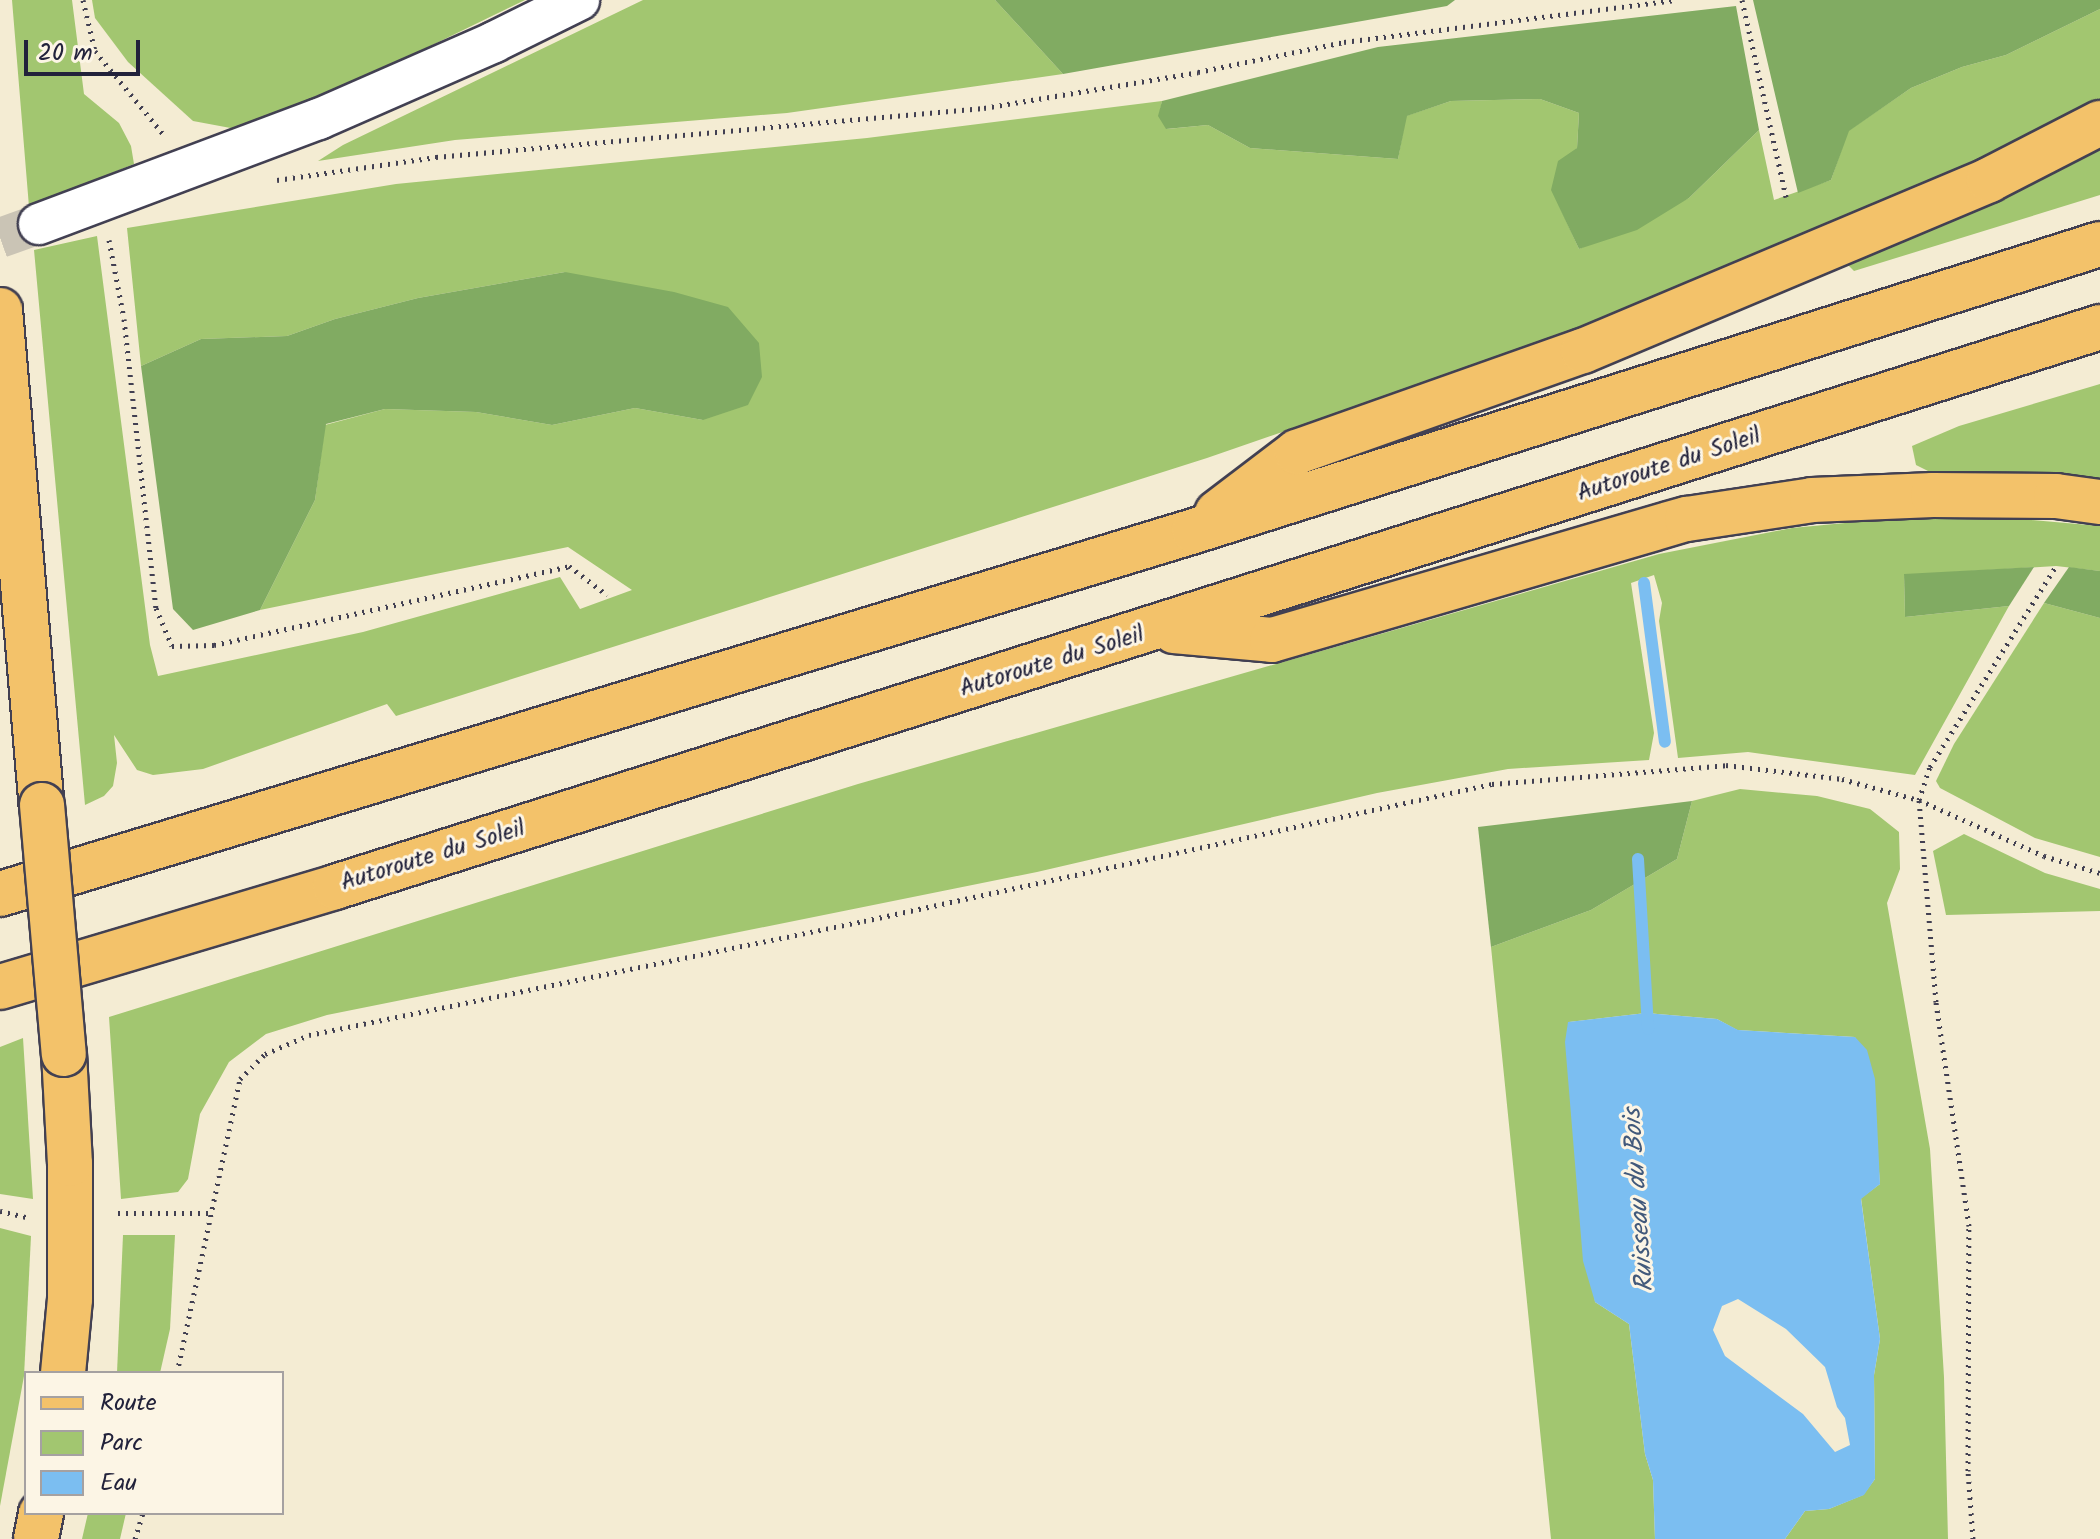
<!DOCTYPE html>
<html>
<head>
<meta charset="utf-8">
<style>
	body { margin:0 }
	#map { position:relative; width:2100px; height:1539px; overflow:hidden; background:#f4ecd3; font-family:Kalam,sans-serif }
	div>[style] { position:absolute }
	.green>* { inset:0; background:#a2c670 }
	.forest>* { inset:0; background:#81ab62 }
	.water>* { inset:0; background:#7bbef1 }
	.stream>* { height:12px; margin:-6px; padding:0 6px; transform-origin:6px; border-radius:6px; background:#7bbef1 }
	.tertiary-tunnel>* { height:40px; margin-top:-20px; transform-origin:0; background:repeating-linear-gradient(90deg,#cac4b5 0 40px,transparent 0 60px) }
	.path>* { height:5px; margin-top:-2.5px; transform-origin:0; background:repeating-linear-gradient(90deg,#424052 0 2px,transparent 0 8px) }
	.roads { filter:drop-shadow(2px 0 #424052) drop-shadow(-2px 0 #424052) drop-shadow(0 2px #424052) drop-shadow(0 -2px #424052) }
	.tertiary>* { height:40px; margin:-20px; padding:0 20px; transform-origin:20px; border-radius:20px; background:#fff }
	.primary>* { height:44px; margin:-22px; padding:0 22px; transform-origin:22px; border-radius:22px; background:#f3c26a }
	.motorway>* { height:44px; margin:-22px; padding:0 22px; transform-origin:22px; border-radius:22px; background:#f3c26a }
	.bridges { filter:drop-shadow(2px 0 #424052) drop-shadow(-2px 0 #424052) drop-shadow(0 2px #424052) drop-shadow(0 -2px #424052) }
	.primary-bridge>* { height:44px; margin:-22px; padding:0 22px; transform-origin:22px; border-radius:22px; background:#f3c26a }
	span { translate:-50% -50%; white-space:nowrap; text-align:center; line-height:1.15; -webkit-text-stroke:6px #fcf5e5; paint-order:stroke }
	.street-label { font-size:24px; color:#22223b }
	.water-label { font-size:26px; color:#41597b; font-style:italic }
	.legend { position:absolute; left:24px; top:1371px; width:260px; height:144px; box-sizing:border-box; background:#fcf5e5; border:2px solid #a5a1a1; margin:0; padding:10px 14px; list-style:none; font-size:24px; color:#22223b }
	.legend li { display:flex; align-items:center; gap:16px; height:40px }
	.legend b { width:40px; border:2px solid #a5a1a1 }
	.scale { position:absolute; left:24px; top:40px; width:116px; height:36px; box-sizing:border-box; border:4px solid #22223b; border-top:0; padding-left:10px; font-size:24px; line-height:28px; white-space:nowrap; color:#22223b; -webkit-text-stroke:6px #fcf5e5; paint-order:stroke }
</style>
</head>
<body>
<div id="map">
	<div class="green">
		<i style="clip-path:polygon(12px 0,72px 0,84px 94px,119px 123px,131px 146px,134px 164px,29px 207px)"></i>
		<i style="clip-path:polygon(92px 0,525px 0,381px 70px,236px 129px,193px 121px,128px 62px,95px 18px)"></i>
		<i style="clip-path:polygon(643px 0,995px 0,1063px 74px,787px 113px,455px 140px,318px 161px,343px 145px)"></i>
		<i style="clip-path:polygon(2100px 9px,2100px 106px,2052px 131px,1632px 311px,1207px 458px,396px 716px,387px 704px,203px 769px,153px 775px,137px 770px,114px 735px,117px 763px,113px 786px,104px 796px,85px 805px,34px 250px,97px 236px,150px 645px,158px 676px,363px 632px,560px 577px,580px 609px,632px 590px,568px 547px,260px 610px,315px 500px,325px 425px,385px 409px,476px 412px,552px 425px,635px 408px,703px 420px,565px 272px,418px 298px,335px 319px,287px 336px,201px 339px,141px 366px,127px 228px,396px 184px,867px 138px,1162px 101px,1159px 116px,1167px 129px,1208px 125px,1250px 148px,1398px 159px,1406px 116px,1451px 101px,1540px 99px,1579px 113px,1577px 148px,1552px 190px,1579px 249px,1689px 198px,1759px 130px,1774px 200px,1831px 180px,1848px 131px,1911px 88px,1962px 67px,2006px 55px)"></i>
		<i style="clip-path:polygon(2100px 139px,2100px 195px,1854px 271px,1844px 261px)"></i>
		<i style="clip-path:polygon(2100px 384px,2100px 484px,1940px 477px,1916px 465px,1912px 446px,1959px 426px)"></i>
		<i style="clip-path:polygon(1951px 513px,2100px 526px,2100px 571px,2056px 566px,1904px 575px,1905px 617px,2009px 606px,1915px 775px,1748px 752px,1678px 758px,1659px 621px,1662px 603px,1654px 575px,1631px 583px,1654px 733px,1649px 760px,1508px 769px,1377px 793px,1037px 872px,327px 1015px,266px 1034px,229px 1062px,200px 1114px,188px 1179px,178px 1192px,121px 1199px,109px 1017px,858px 784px,1659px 554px,1792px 528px)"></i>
		<i style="clip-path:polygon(2044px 603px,2100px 618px,2100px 857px,2035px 838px,1940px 788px,1936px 781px,1954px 744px)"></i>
		<i style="clip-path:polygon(1740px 789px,1817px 796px,1870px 809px,1899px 832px,1900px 869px,1887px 903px,1930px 1149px,1944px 1377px,1948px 1539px,1785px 1539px,1805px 1511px,1829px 1509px,1863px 1495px,1875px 1479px,1874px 1375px,1880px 1339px,1861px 1198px,1880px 1184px,1876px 1134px,1855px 1037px,1737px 1030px,1717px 1019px,1646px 1013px,1569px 1022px,1595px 1302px,1629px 1324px,1645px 1454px,1653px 1480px,1655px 1539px,1551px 1539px,1491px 947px,1591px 910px,1677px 859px,1692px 801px)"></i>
		<i style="clip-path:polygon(1964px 834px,2045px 873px,2100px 889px,2100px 911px,1946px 915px,1933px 851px)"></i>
		<i style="clip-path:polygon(23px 1038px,33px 1199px,0 1194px,0 1047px)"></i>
		<i style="clip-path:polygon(0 1228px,31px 1236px,24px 1376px,0 1506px)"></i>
		<i style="clip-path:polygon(123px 1235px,175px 1235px,170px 1329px,160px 1373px,117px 1373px)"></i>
		<i style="clip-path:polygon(88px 1513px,126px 1513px,120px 1539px,82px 1539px)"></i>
	</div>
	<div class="forest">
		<i style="clip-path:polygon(995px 0,1455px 0,1447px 6px,1063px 74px)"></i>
		<i style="clip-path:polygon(1753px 0,2100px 0,2100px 9px,2006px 55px,1962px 67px,1911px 88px,1849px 131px,1831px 180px,1798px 193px)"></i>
		<i style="clip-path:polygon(1736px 6px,1759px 130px,1689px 198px,1637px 230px,1579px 249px,1551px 190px,1558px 161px,1577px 148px,1579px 113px,1540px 99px,1451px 101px,1407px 116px,1398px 159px,1250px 148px,1208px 125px,1166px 129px,1158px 116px,1162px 101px,1378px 47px)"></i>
		<i style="clip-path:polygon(565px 272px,674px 292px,728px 307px,759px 343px,762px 377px,748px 405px,703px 420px,635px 408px,552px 425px,476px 412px,385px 409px,326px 424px,315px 500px,260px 610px,193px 630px,173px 609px,141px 366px,201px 339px,287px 336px,335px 319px,418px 298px)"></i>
		<i style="clip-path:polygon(2034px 567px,2009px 606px,1905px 617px,1904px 574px)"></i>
		<i style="clip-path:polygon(2069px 567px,2100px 571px,2100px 618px,2044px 603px)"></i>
		<i style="clip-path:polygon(1692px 801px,1677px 859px,1591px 910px,1491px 947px,1478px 827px)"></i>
	</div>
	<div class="water">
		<i style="clip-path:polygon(evenodd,1646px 1013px,1717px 1019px,1738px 1030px,1855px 1037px,1867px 1050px,1875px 1079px,1880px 1184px,1861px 1199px,1880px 1339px,1874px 1375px,1875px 1479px,1864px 1495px,1829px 1509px,1805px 1511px,1785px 1539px,1655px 1539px,1653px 1480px,1645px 1454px,1629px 1324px,1595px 1302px,1583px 1261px,1565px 1042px,1568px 1022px,1646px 1013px,1738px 1299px,1786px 1329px,1825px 1367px,1837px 1407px,1845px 1418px,1850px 1445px,1835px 1452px,1803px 1414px,1725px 1356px,1713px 1330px,1722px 1306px,1738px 1299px)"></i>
	</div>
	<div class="stream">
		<i style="left:1644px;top:583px;width:160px;rotate:82.5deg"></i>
		<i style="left:1638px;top:859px;width:170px;rotate:86.6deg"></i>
	</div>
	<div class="tertiary-tunnel">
		<i style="left:0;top:238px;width:41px;rotate:-19.7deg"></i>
	</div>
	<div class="path">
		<i style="left:83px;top:0;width:52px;rotate:76.8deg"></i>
		<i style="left:95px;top:51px;width:109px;rotate:50.6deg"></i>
		<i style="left:1742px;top:0;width:202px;rotate:77.4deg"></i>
		<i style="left:277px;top:180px;width:161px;rotate:-8.2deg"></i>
		<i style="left:436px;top:157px;width:550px;rotate:-5.11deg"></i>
		<i style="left:984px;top:108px;width:217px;rotate:-9.5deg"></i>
		<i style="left:1198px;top:72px;width:149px;rotate:-11.6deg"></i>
		<i style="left:1344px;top:42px;width:334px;rotate:-7.2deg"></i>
		<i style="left:109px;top:240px;width:80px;rotate:79.2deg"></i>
		<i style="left:124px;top:319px;width:291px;rotate:83.7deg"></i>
		<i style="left:156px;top:608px;width:41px;rotate:67.2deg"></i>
		<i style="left:172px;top:646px;width:42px;rotate:-1.4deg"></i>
		<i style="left:214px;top:645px;width:364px;rotate:-12.5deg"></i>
		<i style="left:569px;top:566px;width:48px;rotate:37.3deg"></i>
		<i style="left:0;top:1211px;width:27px;rotate:13deg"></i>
		<i style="left:118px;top:1213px;width:94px"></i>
		<i style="left:177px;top:1373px;width:301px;rotate:-77.9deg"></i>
		<i style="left:240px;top:1079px;width:35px;rotate:-45deg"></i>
		<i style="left:265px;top:1054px;width:48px;rotate:-23.4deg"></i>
		<i style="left:309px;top:1035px;width:567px;rotate:-11.61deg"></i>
		<i style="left:864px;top:921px;width:643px;rotate:-12.31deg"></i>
		<i style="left:1492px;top:784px;width:235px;rotate:-4.6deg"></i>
		<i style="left:1726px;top:765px;width:117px;rotate:6.9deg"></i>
		<i style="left:1842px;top:779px;width:80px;rotate:15.3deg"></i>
		<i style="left:1919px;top:800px;width:137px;rotate:24.1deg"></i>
		<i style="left:2044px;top:856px;width:59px;rotate:16.9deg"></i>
		<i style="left:135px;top:1539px;width:27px;rotate:-73deg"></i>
		<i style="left:1973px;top:1539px;width:68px;rotate:-94.2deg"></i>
		<i style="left:1968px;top:1471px;width:245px;rotate:-89.8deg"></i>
		<i style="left:1969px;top:1226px;width:226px;rotate:-98.4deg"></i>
		<i style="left:1936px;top:1002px;width:203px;rotate:-94.8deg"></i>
		<i style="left:1919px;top:800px;width:35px;rotate:-72deg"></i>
		<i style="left:1930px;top:767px;width:237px;rotate:-57.9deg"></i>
	</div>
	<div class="roads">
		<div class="tertiary">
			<i style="left:39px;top:224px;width:299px;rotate:-20.6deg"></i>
			<i style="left:319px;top:119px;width:191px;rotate:-23.7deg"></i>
			<i style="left:494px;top:42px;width:95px;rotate:-26.3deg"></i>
		</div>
		<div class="primary">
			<i style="left:0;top:310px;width:497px;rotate:85.2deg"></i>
			<i style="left:63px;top:1373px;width:74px;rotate:-84.6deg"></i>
			<i style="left:70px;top:1299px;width:135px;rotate:-90deg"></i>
			<i style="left:70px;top:1164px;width:110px;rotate:-93.1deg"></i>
			<i style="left:36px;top:1539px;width:26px;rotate:-79deg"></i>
		</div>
		<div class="motorway">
			<i style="left:1217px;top:513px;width:101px;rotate:-37.3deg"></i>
			<i style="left:1297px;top:452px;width:303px;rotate:-19.5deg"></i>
			<i style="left:1583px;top:351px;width:441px;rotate:-22.8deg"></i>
			<i style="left:1989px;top:180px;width:125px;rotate:-27.2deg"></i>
			<i style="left:1174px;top:631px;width:98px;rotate:5.2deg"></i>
			<i style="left:1272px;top:640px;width:432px;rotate:-16.3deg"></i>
			<i style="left:1687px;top:519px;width:126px;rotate:-8.6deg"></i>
			<i style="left:1812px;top:500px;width:121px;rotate:-2.4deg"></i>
			<i style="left:1933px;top:495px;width:123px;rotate:0.5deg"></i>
			<i style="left:2056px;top:496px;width:44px;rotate:7.8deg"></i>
			<i style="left:0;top:894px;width:1248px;rotate:-16.91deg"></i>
			<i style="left:1194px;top:531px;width:950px;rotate:-17.58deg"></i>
			<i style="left:0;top:987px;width:350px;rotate:-16.6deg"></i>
			<i style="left:335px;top:887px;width:1852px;rotate:-17.6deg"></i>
		</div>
	</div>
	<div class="bridges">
		<div class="primary-bridge">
			<i style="left:42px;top:805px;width:250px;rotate:85deg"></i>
		</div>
	</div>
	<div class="street-label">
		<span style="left:1669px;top:465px;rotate:-18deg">Autoroute du Soleil</span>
		<span style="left:1052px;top:662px;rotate:-17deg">Autoroute du Soleil</span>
		<span style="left:433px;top:856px;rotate:-17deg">Autoroute du Soleil</span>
	</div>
	<div class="water-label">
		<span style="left:1640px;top:1200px;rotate:-94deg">Ruisseau du Bois</span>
	</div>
	<ul class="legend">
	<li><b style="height:10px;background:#f3c26a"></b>Route</li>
	<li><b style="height:22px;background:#a2c670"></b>Parc</li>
	<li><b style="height:22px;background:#7bbef1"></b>Eau</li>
	</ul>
	<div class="scale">20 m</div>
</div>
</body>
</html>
